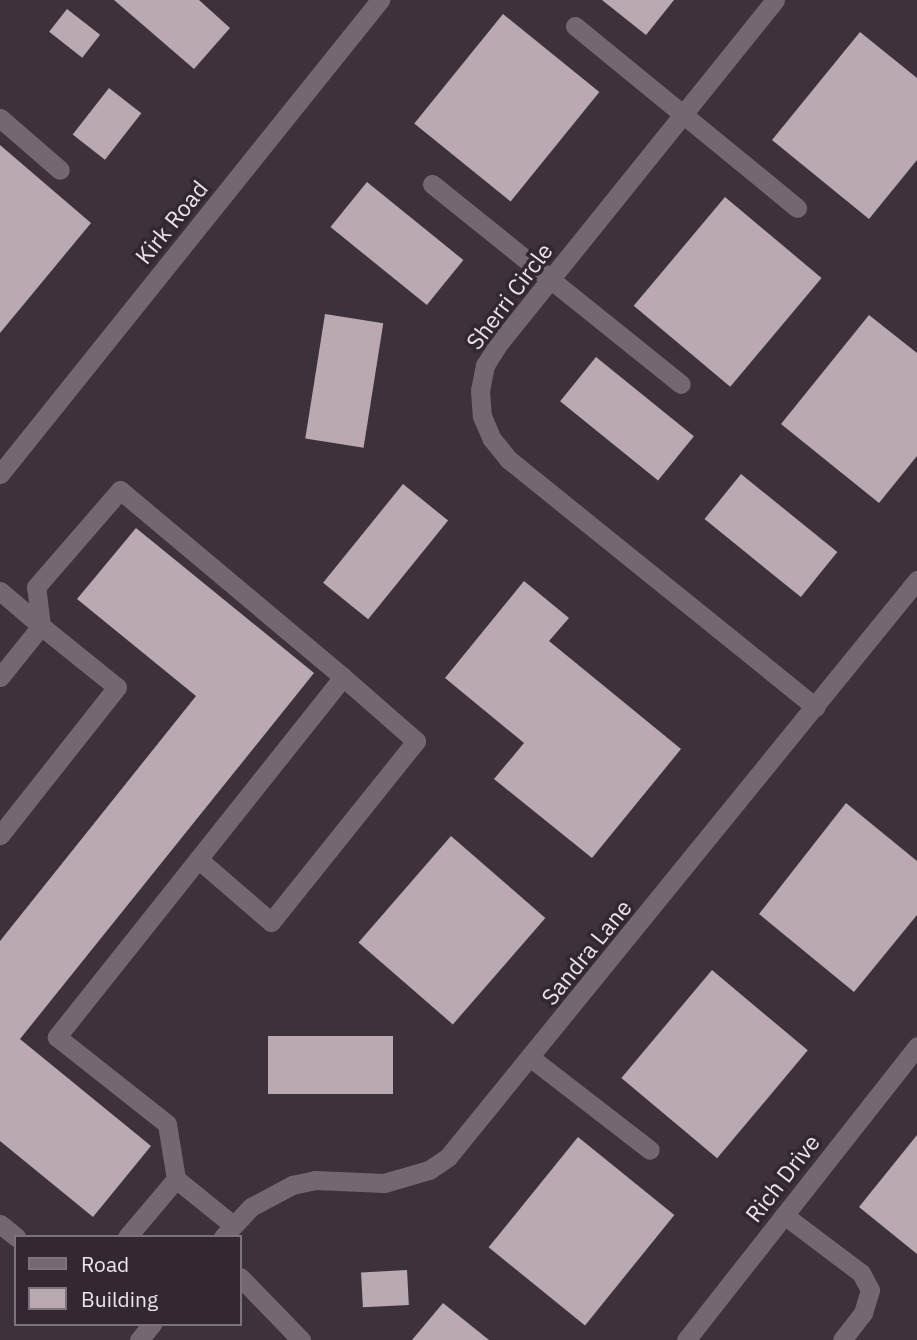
<!DOCTYPE html>
<html>
<head>
<meta charset="utf-8">
<style>
	body { margin:0 }
	#map { position:relative; width:917px; height:1340px; overflow:hidden; background:#3d323b; font-family:"IBM Plex Sans",sans-serif }
	div>[style] { position:absolute }
	.building>* { inset:0; background:#baa9b0; transform-origin:0 0 }
	.service>* { height:19px; margin:-9.5px; padding:0 9.5px; transform-origin:9.5px; border-radius:9.5px; background:#746772 }
	.minor>* { height:19px; margin:-9.5px; padding:0 9.5px; transform-origin:9.5px; border-radius:9.5px; background:#746772 }
	.tertiary>* { height:19px; margin:-9.5px; padding:0 9.5px; transform-origin:9.5px; border-radius:9.5px; background:#746772 }
	span { translate:-50% -50%; white-space:nowrap; text-align:center; line-height:1.15; -webkit-text-stroke:7px #332831; paint-order:stroke }
	.street-label { font-size:23px; color:#ebe4ea }
	.legend { position:absolute; left:14px; top:1235px; width:228px; height:91px; box-sizing:border-box; background:#332831; border:2px solid #7d737b; margin:0; padding:9px 12px; list-style:none; font-size:21px; color:#ebe4ea }
	.legend li { display:flex; align-items:center; gap:14px; height:35px }
	.legend b { width:35px; border:2px solid #7d737b }
</style>
</head>
<body>
<div id="map">
	<div class="building">
		<i style="clip-path:polygon(114px 0,199px 0,230px 28px,194px 69px)"></i>
		<i style="clip-path:polygon(602px 0,674px 0,646px 35px)"></i>
		<i style="left:67px;top:9px;width:42px;height:29px;rotate:38deg"></i>
		<i style="left:503px;top:14px;width:124px;height:141px;rotate:39deg"></i>
		<i style="clip-path:polygon(860px 32px,917px 78px,917px 160px,869px 219px,772px 140px)"></i>
		<i style="left:109px;top:88px;width:41px;height:59px;rotate:38deg"></i>
		<i style="clip-path:polygon(0 145px,91px 223px,0 333px)"></i>
		<i style="left:367px;top:182px;width:124px;height:58px;rotate:39deg"></i>
		<i style="left:725px;top:197px;width:126px;height:142px;rotate:40deg"></i>
		<i style="left:325px;top:314px;width:59px;height:126px;rotate:9deg"></i>
		<i style="clip-path:polygon(869px 315px,917px 353px,917px 456px,879px 503px,781px 424px)"></i>
		<i style="left:596px;top:357px;width:126px;height:57px;rotate:39deg"></i>
		<i style="left:741px;top:474px;width:124px;height:58px;rotate:39deg"></i>
		<i style="left:403px;top:484px;width:58px;height:127px;rotate:39deg"></i>
		<i style="clip-path:polygon(136px 528px,314px 673px,20px 1039px,151px 1146px,93px 1217px,0 1141px,0 941px,196px 696px,77px 599px)"></i>
		<i style="clip-path:polygon(524px 581px,569px 618px,549px 641px,681px 749px,592px 858px,494px 779px,524px 743px,445px 678px)"></i>
		<i style="clip-path:polygon(846px 803px,917px 861px,917px 915px,854px 992px,759px 914px)"></i>
		<i style="left:451px;top:836px;width:125px;height:141px;rotate:41deg"></i>
		<i style="left:712px;top:970px;width:125px;height:141px;rotate:40deg"></i>
		<i style="left:393px;top:1036px;width:58px;height:125px;rotate:90deg"></i>
		<i style="clip-path:polygon(917px 1135px,917px 1254px,859px 1207px)"></i>
		<i style="left:578px;top:1137px;width:124px;height:142px;rotate:39deg"></i>
		<i style="left:407px;top:1270px;width:35px;height:46px;rotate:87deg"></i>
		<i style="clip-path:polygon(443px 1303px,489px 1340px,412px 1340px)"></i>
	</div>
	<div class="service">
		<i style="left:575px;top:26px;width:287px;rotate:39.3deg"></i>
		<i style="left:0;top:118px;width:79px;rotate:40.9deg"></i>
		<i style="left:432px;top:184px;width:319px;rotate:38.8deg"></i>
		<i style="left:0;top:591px;width:54px;rotate:40.5deg"></i>
		<i style="left:41px;top:626px;width:39px;rotate:-97deg"></i>
		<i style="left:36px;top:587px;width:128px;rotate:-49.1deg"></i>
		<i style="left:120px;top:490px;width:291px;rotate:40deg"></i>
		<i style="left:343px;top:677px;width:460px;rotate:128.5deg"></i>
		<i style="left:57px;top:1037px;width:140px;rotate:38.3deg"></i>
		<i style="left:167px;top:1124px;width:56px;rotate:80.7deg"></i>
		<i style="left:0;top:677px;width:65px;rotate:-51.2deg"></i>
		<i style="left:41px;top:626px;width:97px;rotate:38.8deg"></i>
		<i style="left:117px;top:687px;width:189px;rotate:128.3deg"></i>
		<i style="left:198px;top:859px;width:96px;rotate:40.8deg"></i>
		<i style="left:271px;top:922px;width:232px;rotate:-51.3deg"></i>
		<i style="left:416px;top:741px;width:97px;rotate:-138.8deg"></i>
		<i style="left:531px;top:1058px;width:150px;rotate:37.7deg"></i>
		<i style="left:784px;top:1215px;width:96px;rotate:37deg"></i>
		<i style="left:861px;top:1273px;width:19px;rotate:62deg"></i>
		<i style="left:870px;top:1290px;width:24px;rotate:107deg"></i>
		<i style="left:863px;top:1313px;width:34px;rotate:128deg"></i>
		<i style="left:0;top:1224px;width:21px;rotate:39deg"></i>
		<i style="left:127px;top:1237px;width:76px;rotate:-49.8deg"></i>
		<i style="left:176px;top:1179px;width:73px;rotate:38.9deg"></i>
		<i style="left:240px;top:1277px;width:88px;rotate:45.9deg"></i>
		<i style="left:686px;top:1340px;width:374px;rotate:-51.8deg"></i>
	</div>
	<div class="minor">
		<i style="left:775px;top:0;width:440px;rotate:128.8deg"></i>
		<i style="left:499px;top:343px;width:26px;rotate:122deg"></i>
		<i style="left:485px;top:365px;width:25px;rotate:101deg"></i>
		<i style="left:480px;top:390px;width:26px;rotate:86deg"></i>
		<i style="left:482px;top:416px;width:25px;rotate:67deg"></i>
		<i style="left:492px;top:439px;width:26px;rotate:51deg"></i>
		<i style="left:508px;top:459px;width:395px;rotate:38.9deg"></i>
		<i style="left:223px;top:1237px;width:41px;rotate:-47deg"></i>
		<i style="left:251px;top:1207px;width:47px;rotate:-28.2deg"></i>
		<i style="left:292px;top:1185px;width:24px;rotate:-12deg"></i>
		<i style="left:315px;top:1180px;width:69px;rotate:2.5deg"></i>
		<i style="left:384px;top:1183px;width:47px;rotate:-16.1deg"></i>
		<i style="left:429px;top:1170px;width:23px;rotate:-34deg"></i>
		<i style="left:448px;top:1157px;width:744px;rotate:-50.89deg"></i>
		<i style="left:139px;top:1340px;width:21px;rotate:-51deg"></i>
	</div>
	<div class="tertiary">
		<i style="left:0;top:474px;width:608px;rotate:-51.28deg"></i>
	</div>
	<div class="street-label">
		<span style="left:171px;top:222px;rotate:-51deg">Kirk Road</span>
		<span style="left:509px;top:296px;rotate:-53deg">Sherri Circle</span>
		<span style="left:586px;top:952px;rotate:-51deg">Sandra Lane</span>
		<span style="left:782px;top:1178px;rotate:-52deg">Rich Drive</span>
	</div>
	<ul class="legend">
	<li><b style="height:9px;background:#746772"></b>Road</li>
	<li><b style="height:19px;background:#baa9b0"></b>Building</li>
	</ul>
</div>
</body>
</html>
